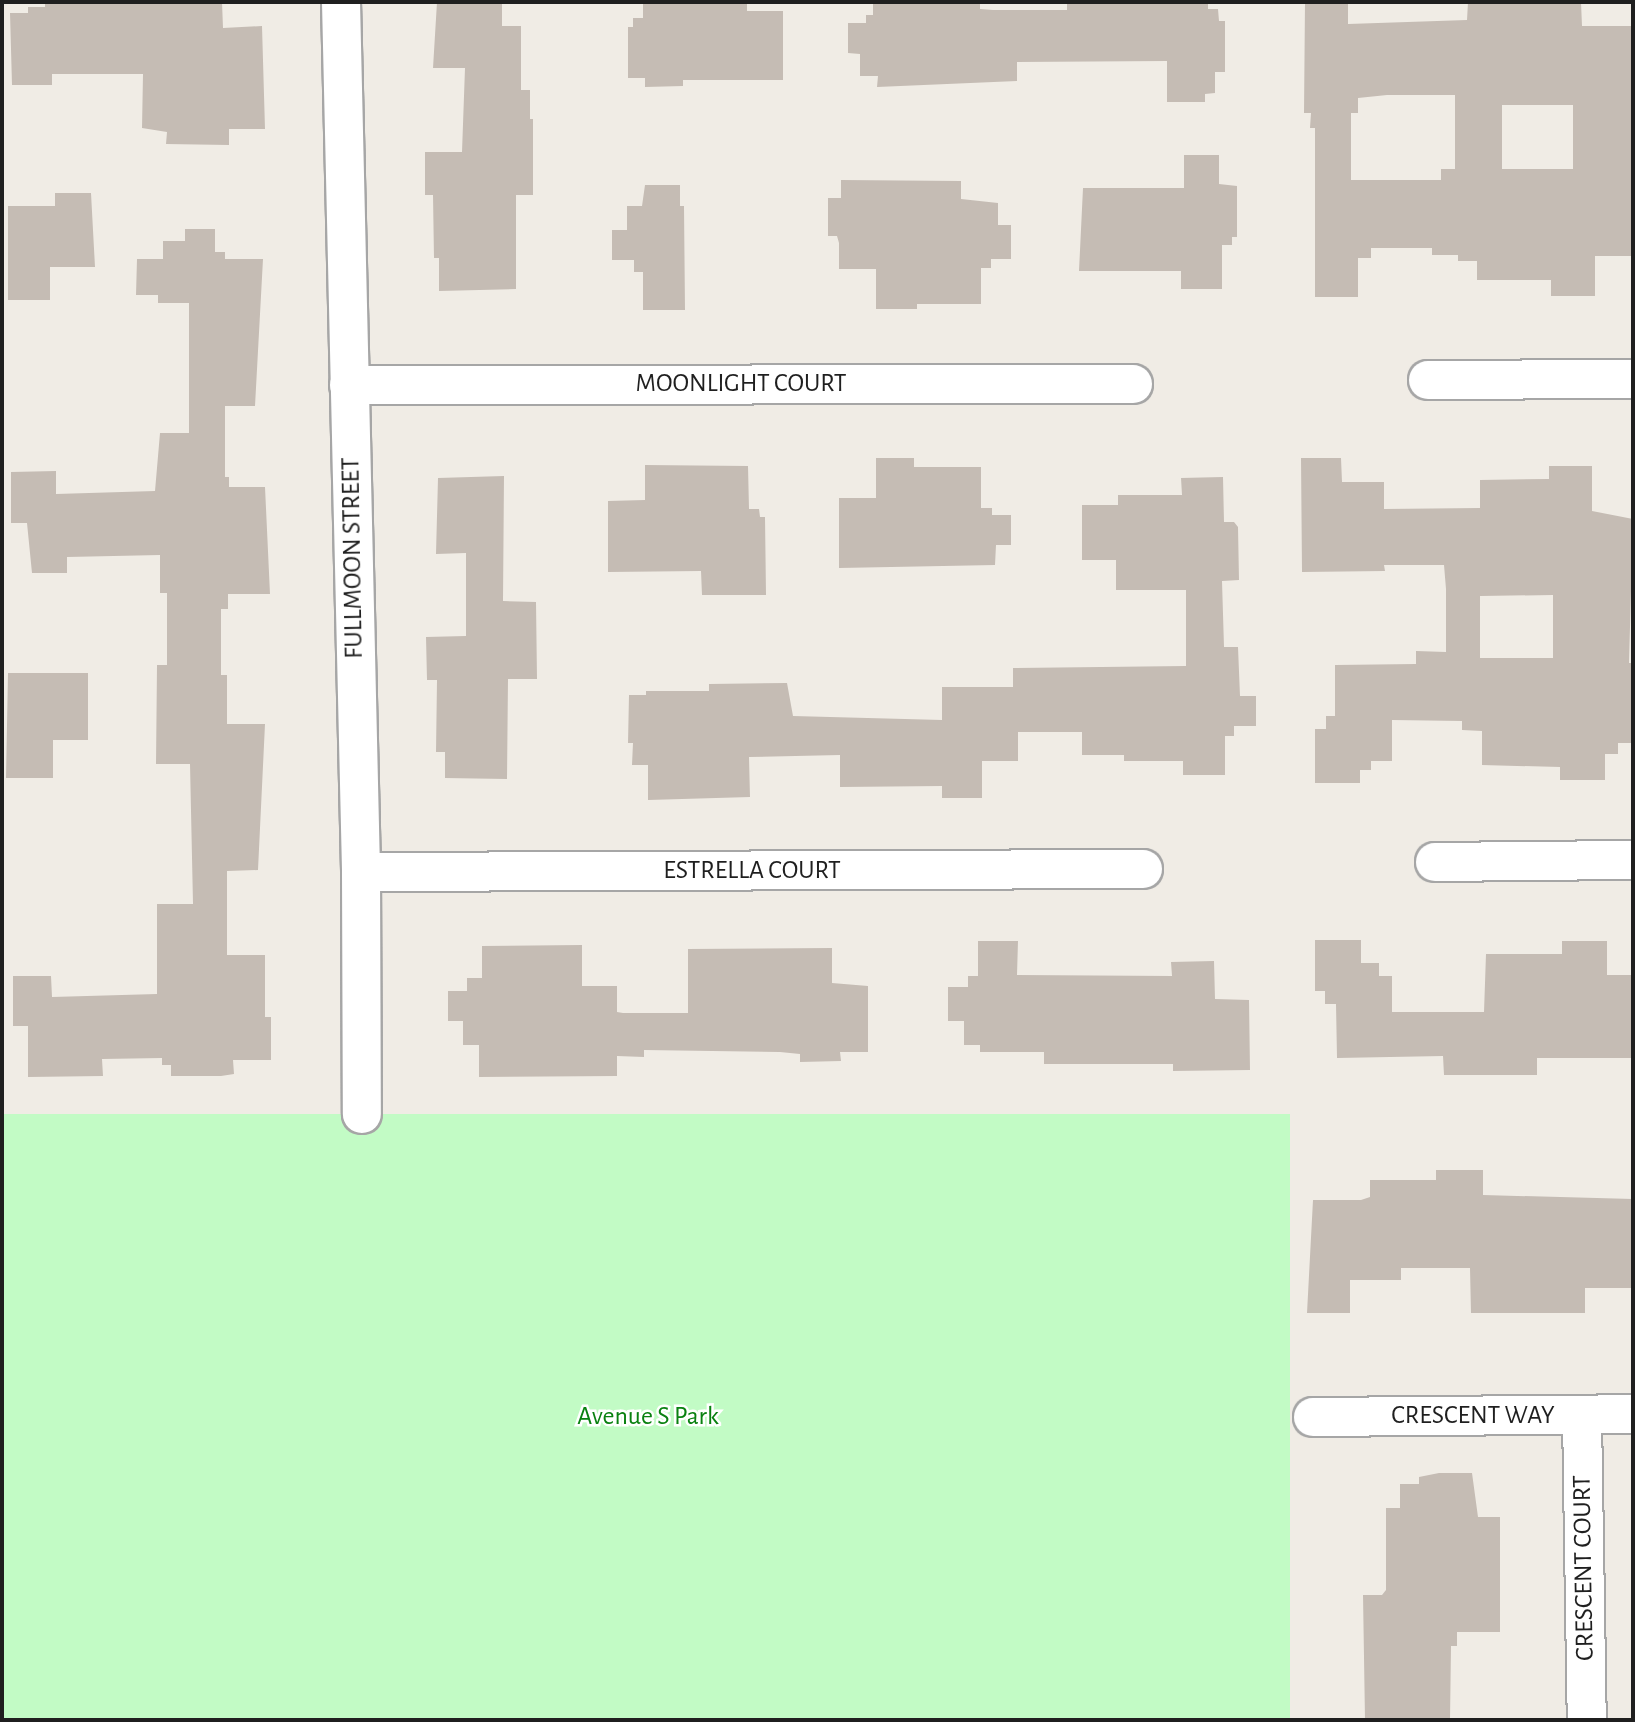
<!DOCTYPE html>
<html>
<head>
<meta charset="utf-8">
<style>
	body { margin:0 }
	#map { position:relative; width:1635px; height:1722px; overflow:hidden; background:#f0ece5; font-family:"Alegreya Sans",sans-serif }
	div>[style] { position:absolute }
	.park>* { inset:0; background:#c2fbc5; transform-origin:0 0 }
	.building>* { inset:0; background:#c5bcb4 }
	.roads { filter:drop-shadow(2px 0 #a6a6a6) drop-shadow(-2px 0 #a6a6a6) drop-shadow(0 2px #a6a6a6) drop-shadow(0 -2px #a6a6a6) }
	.minor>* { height:38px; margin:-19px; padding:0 19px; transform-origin:19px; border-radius:19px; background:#fff }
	span { translate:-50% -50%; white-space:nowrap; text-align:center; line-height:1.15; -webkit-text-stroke:5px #fff; paint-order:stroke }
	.street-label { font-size:26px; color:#1f1f1f }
	.park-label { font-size:26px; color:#098110 }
	.frame { position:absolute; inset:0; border:4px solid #1f1f1f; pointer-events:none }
</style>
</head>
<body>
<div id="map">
	<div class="park">
		<i style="left:1290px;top:1114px;width:606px;height:1288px;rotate:90deg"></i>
	</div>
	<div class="building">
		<i style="clip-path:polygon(45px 2px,222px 2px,223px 28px,262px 26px,265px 129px,229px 129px,229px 145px,166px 144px,167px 132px,142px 128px,143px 74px,52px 74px,52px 85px,12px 85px,10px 13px,28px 13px,28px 7px,45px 7px)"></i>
		<i style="clip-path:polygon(437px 2px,502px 2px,502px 26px,521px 26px,521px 90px,530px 90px,530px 119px,533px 119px,533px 195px,516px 195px,516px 289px,439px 291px,439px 258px,434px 258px,433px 195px,425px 195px,425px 152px,462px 152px,465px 68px,433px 68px)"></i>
		<i style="clip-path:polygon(643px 2px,747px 2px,747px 11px,783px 11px,783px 80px,683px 80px,683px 86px,645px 87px,645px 78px,628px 78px,628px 27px,633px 27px,633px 18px,643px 18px)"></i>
		<i style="clip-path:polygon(873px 2px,980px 2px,980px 9px,993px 10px,1067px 10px,1067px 2px,1208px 2px,1208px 9px,1218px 9px,1219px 21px,1225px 21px,1225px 72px,1215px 72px,1215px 93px,1205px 94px,1205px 102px,1167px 102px,1167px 61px,1017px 62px,1017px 81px,877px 87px,878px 76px,860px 76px,860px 54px,848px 53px,848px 23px,866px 23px,866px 15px,873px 15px)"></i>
		<i style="clip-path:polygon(evenodd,1305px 2px,1348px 2px,1348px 24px,1467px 20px,1468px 2px,1581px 2px,1582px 26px,1632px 26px,1633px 256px,1595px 256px,1595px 296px,1551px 296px,1551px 280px,1477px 280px,1477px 261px,1458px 261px,1458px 255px,1432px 255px,1432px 248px,1371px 248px,1371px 258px,1358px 258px,1358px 297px,1315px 297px,1315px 128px,1310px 128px,1311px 113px,1304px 113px,1305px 2px,1387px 95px,1455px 95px,1455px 169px,1441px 169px,1441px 180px,1351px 180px,1351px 113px,1358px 113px,1358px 98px,1387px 95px,1305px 2px,1502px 105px,1573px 105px,1573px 169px,1502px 169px,1502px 105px)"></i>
		<i style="clip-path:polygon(1184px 155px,1219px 155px,1219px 184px,1237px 186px,1237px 237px,1232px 237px,1232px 245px,1222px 245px,1222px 289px,1181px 289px,1181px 271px,1079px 271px,1083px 188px,1184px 188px)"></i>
		<i style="clip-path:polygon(841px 180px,961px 181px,961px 199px,998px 203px,998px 225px,1011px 225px,1011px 259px,991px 259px,991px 268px,981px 268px,981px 304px,917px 304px,917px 309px,876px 309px,876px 269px,839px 269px,839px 243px,837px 236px,828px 236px,828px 198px,841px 198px)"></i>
		<i style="clip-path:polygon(645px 185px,680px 185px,680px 206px,684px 206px,685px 310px,643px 310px,643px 272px,634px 272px,634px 260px,612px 260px,612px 230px,627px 230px,627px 206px,642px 206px)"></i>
		<i style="clip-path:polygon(55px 193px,91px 193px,95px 267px,50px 267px,50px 300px,8px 300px,8px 206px,55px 206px)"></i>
		<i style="clip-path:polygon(185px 229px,215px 229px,215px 252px,225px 252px,225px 259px,263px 259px,255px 406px,225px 406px,225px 477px,229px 477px,229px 487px,265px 487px,270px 594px,228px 594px,228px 609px,221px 609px,221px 675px,227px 675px,227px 724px,265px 724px,258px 870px,227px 871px,227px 955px,265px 955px,265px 1017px,271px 1017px,271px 1060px,233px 1060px,234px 1074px,221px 1076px,171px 1076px,171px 1065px,162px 1065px,162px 1058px,102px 1059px,103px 1076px,28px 1077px,28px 1026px,13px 1026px,13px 976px,51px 976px,52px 997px,157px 994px,157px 904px,193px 904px,190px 764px,156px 764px,157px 665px,167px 665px,167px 593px,160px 593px,160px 555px,67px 557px,67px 573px,32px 573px,27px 523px,11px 523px,11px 472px,56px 471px,56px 494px,155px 491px,160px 433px,189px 433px,189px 303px,158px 303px,158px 295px,136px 295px,137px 259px,163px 259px,163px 241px,185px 241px)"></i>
		<i style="clip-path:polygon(876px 458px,914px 458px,914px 467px,981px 467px,981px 508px,992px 508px,992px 515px,1011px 515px,1011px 545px,996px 545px,995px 565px,839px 568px,839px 498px,876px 498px)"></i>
		<i style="clip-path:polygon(evenodd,1301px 458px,1341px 458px,1342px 482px,1384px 482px,1384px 509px,1480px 508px,1480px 480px,1549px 479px,1549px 466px,1592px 466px,1592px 511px,1633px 519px,1629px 663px,1633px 663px,1633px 743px,1618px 743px,1618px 754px,1605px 754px,1605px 780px,1560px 780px,1560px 767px,1482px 765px,1482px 731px,1462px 730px,1462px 721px,1392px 720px,1392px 761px,1371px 761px,1371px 770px,1360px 770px,1360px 783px,1315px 783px,1315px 729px,1326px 729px,1326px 716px,1335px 716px,1335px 665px,1416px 664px,1416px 651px,1446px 652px,1446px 589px,1444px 565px,1384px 565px,1385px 571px,1302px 572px,1301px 458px,1553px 595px,1553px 658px,1480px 658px,1480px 596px,1553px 595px)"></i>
		<i style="clip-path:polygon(645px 465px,748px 466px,749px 509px,759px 509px,760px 517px,765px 517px,766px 595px,702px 595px,701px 571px,608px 572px,608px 501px,645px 500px)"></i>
		<i style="clip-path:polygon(504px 476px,503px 601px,536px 602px,537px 679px,508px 679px,507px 779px,445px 778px,445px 752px,436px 752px,437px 680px,427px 680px,426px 637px,466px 636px,466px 553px,436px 554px,438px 478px)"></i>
		<i style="clip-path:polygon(1223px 477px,1224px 522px,1234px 522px,1238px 527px,1239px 580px,1222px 581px,1224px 647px,1238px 647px,1240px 696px,1256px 696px,1256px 726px,1234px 726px,1234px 736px,1225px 736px,1225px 775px,1183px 775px,1183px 761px,1124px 761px,1124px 755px,1082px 755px,1082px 732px,1018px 732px,1018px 761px,982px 761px,982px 798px,942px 798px,942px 786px,840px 787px,840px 755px,749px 757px,750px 797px,648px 800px,648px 765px,632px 765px,633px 743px,628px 743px,629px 695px,646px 695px,646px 691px,709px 691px,709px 684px,787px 683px,793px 716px,942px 720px,942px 687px,1013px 687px,1013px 668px,1186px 666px,1186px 590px,1116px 590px,1116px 560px,1082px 560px,1082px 505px,1118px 505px,1118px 495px,1182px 495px,1181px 478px)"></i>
		<i style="clip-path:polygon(8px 673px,88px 673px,88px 740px,53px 740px,53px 778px,6px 778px)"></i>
		<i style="clip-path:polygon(1315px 940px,1361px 940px,1361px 963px,1379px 963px,1379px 976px,1392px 976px,1392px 1012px,1484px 1012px,1486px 954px,1562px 954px,1562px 941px,1607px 941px,1607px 975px,1633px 975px,1633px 1058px,1537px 1058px,1537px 1075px,1444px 1075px,1443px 1056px,1337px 1058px,1336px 1004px,1325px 1004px,1325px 991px,1315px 991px)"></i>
		<i style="clip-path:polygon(978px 941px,1018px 941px,1017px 975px,1172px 976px,1171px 962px,1214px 961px,1215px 999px,1249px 1000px,1250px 1070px,1173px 1071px,1173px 1064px,1044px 1064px,1044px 1052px,980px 1052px,980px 1045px,964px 1045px,964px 1021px,948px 1021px,948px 987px,968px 987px,968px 976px,978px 976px)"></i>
		<i style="clip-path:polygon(582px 945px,582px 986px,617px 986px,617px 1012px,623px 1013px,688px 1013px,688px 949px,832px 948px,832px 983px,868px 986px,868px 1052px,840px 1052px,841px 1061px,800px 1062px,800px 1054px,780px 1052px,644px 1050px,644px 1057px,617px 1056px,617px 1076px,479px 1077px,479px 1045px,463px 1045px,463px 1021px,448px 1021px,448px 991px,467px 991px,467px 978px,482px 978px,482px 946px)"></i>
		<i style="clip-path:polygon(1436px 1170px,1483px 1170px,1483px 1195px,1633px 1199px,1631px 1288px,1585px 1288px,1585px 1313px,1471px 1313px,1470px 1268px,1401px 1268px,1401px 1280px,1350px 1280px,1350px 1313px,1307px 1313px,1313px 1200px,1361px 1200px,1370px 1197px,1370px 1180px,1436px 1180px)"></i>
		<i style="clip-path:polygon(1439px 1473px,1472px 1473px,1478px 1517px,1500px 1517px,1500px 1632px,1457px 1632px,1457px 1646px,1451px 1646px,1450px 1720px,1365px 1720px,1363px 1595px,1382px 1595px,1386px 1590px,1386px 1508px,1400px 1508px,1400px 1484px,1419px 1484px,1419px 1477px)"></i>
	</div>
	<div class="roads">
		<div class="minor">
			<i style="left:341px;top:2px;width:870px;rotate:88.68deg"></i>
			<i style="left:361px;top:872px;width:242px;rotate:89.8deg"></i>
			<i style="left:1428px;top:380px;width:205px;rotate:-0.3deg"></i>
			<i style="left:349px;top:385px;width:784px;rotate:-0.07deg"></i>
			<i style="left:1435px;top:862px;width:198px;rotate:-0.6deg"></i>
			<i style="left:361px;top:872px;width:782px;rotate:-0.22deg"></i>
			<i style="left:1582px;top:1415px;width:305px;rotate:89.1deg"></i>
			<i style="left:1313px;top:1417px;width:320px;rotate:-0.5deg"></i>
		</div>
	</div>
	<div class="street-label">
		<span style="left:741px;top:384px">MOONLIGHT COURT</span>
		<span style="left:353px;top:558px;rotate:-91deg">FULLMOON STREET</span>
		<span style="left:752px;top:871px">ESTRELLA COURT</span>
		<span style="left:1473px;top:1416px">CRESCENT WAY</span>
		<span style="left:1584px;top:1568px;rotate:-91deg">CRESCENT COURT</span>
	</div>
	<div class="park-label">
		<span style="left:648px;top:1417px">Avenue S Park</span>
	</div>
	<div class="frame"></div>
</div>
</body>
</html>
